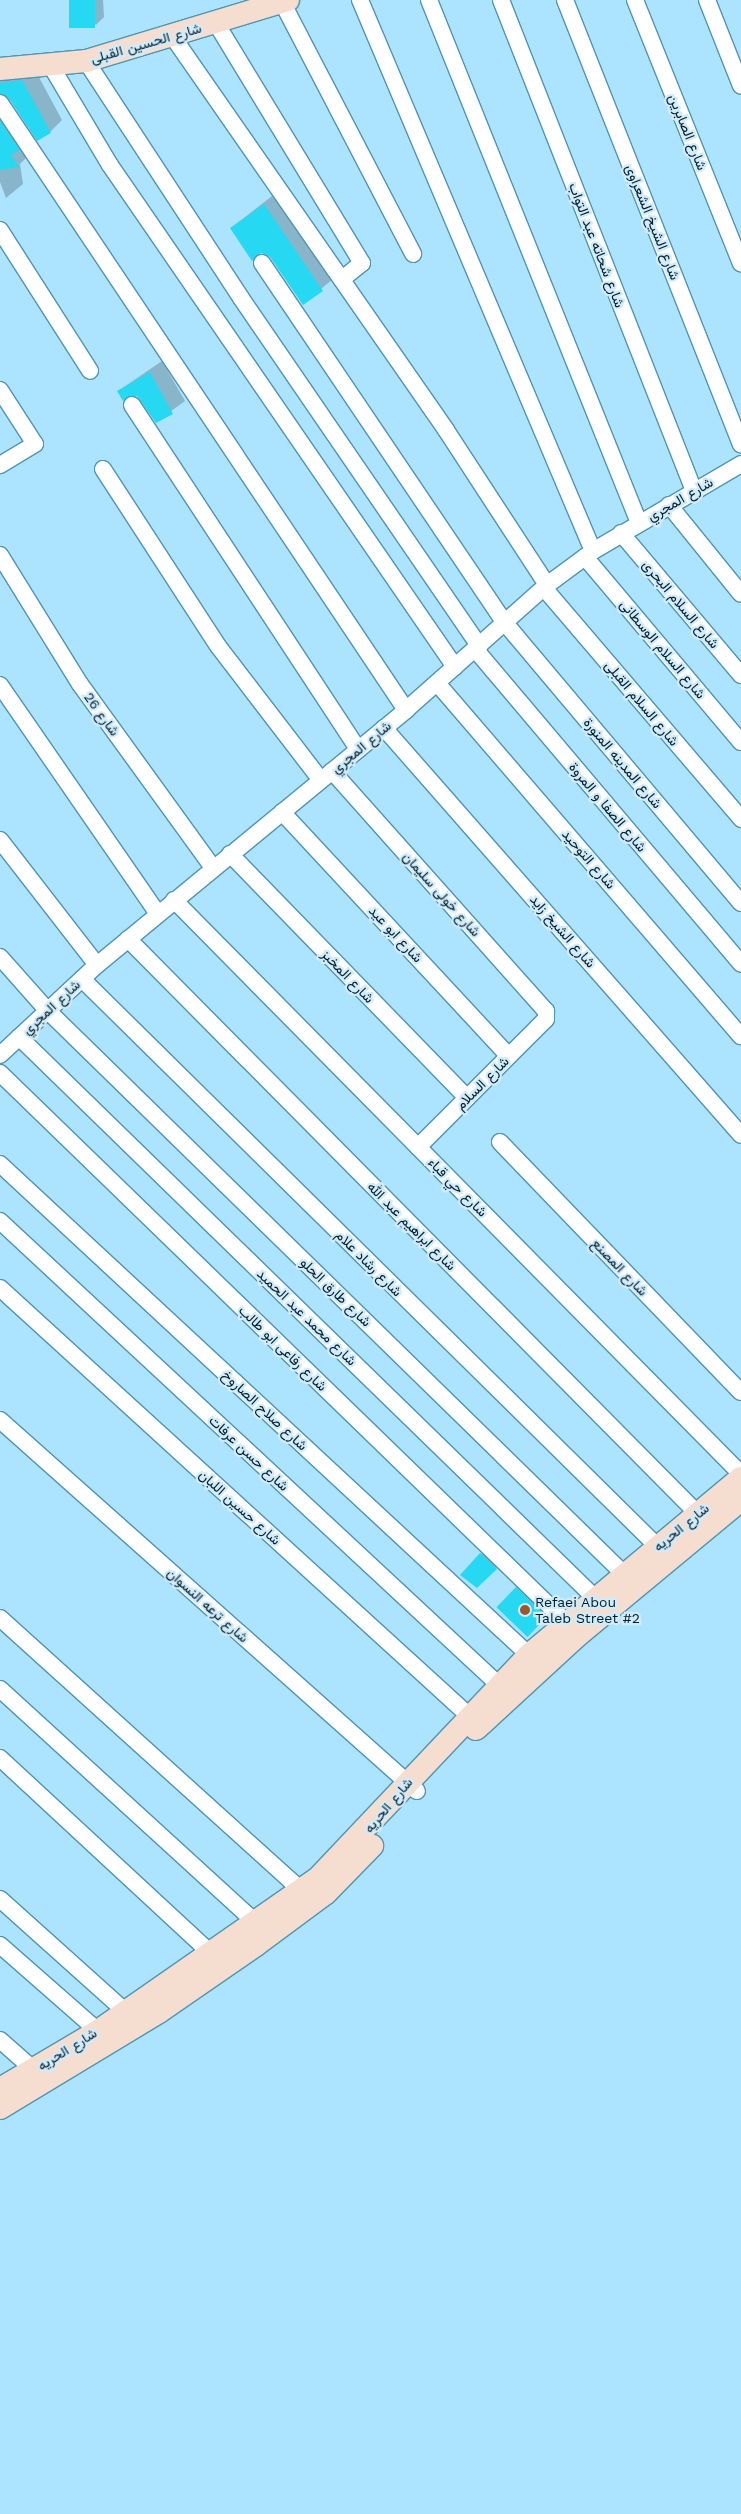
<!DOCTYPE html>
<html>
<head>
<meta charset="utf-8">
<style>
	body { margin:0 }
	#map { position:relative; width:741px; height:2514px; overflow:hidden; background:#ace3fe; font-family:"Work Sans",Vazirmatn,sans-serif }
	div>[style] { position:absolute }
	.shadow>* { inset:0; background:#0003; transform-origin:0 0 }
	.building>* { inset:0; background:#26d8f1; transform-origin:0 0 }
	.roads { filter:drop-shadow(1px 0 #5095b4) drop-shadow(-1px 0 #5095b4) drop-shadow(0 1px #5095b4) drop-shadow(0 -1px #5095b4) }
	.minor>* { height:16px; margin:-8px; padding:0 8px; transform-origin:8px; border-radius:8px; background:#fff }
	.secondary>* { height:22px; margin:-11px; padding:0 11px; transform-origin:11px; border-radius:11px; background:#f5ddcf }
	.dots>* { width:14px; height:14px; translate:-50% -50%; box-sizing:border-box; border:2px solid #d1ebf9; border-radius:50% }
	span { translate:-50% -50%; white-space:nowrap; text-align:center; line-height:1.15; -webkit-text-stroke:4.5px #d1ebf9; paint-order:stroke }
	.street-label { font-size:14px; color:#011e2a }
	.poi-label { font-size:14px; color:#011e2a }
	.left { translate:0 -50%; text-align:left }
</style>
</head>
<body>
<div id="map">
	<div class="shadow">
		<i style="clip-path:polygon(71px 0,103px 0,104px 17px,96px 25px)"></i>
		<i style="clip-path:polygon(34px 68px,62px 120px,50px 132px,3px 95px,31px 137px,30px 154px,20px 164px,23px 184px,6px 198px,0 182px,0 79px)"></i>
		<i style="clip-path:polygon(281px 189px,339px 274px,303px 304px,271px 256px,231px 228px)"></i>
		<i style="clip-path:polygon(162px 361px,185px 401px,156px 422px,137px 395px,118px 391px)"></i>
		<i style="clip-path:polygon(489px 1546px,504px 1560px,477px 1586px,462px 1575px)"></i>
		<i style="left:529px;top:1576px;width:40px;height:17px;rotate:44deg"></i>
	</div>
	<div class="building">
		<i style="left:69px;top:0;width:26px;height:28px"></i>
		<i style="clip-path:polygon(22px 80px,51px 133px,37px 141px,8px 97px,0 93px,0 83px)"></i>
		<i style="clip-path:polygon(0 121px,20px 150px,11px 155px,19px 167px,0 170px)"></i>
		<i style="clip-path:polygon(264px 204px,323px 291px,303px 305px,270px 257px,261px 253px,252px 261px,230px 228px)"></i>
		<i style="clip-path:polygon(150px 372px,173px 414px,156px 423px,137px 396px,123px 401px,117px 391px)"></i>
		<i style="clip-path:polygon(480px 1553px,497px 1569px,477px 1588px,460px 1575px)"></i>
		<i style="left:516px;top:1587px;width:43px;height:28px;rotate:44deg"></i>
	</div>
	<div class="roads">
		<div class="minor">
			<i style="left:360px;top:0;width:598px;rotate:67.08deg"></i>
			<i style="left:429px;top:0;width:564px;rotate:68.12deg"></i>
			<i style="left:501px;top:0;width:528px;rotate:68.54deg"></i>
			<i style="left:565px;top:0;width:478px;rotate:68.4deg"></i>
			<i style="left:635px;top:0;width:284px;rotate:68.1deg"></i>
			<i style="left:707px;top:0;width:92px;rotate:68.4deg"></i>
			<i style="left:282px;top:2px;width:284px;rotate:62.5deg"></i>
			<i style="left:216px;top:23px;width:281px;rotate:58.7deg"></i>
			<i style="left:362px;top:263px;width:26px;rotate:141deg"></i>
			<i style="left:173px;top:37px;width:479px;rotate:55.2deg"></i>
			<i style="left:446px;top:430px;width:185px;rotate:56.9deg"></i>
			<i style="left:86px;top:61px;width:283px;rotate:56.8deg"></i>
			<i style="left:241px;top:298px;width:422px;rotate:55.6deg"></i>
			<i style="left:51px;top:66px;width:115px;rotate:59.2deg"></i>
			<i style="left:110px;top:165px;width:609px;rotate:55.5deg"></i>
			<i style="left:0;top:103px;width:730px;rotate:56.22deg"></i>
			<i style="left:0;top:230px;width:167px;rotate:57.4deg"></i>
			<i style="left:262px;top:263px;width:434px;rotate:56deg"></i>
			<i style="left:505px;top:623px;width:366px;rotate:49.9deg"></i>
			<i style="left:0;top:390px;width:64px;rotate:57.1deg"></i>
			<i style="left:35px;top:444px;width:41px;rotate:149deg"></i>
			<i style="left:132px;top:405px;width:412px;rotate:56.7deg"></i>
			<i style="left:103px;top:469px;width:211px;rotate:57deg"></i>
			<i style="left:218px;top:646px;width:169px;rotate:52.5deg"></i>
			<i style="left:669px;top:505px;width:114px;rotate:51deg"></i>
			<i style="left:621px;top:533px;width:186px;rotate:49.8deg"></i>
			<i style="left:0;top:555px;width:152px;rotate:58.2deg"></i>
			<i style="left:80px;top:684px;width:227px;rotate:54.1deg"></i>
			<i style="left:585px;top:557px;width:242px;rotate:49.9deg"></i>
			<i style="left:544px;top:588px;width:304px;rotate:49.5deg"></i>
			<i style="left:475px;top:649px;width:412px;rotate:49.8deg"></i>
			<i style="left:437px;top:683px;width:466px;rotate:49.3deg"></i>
			<i style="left:0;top:685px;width:278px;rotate:55.4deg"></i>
			<i style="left:384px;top:728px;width:541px;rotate:48.74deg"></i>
			<i style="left:332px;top:771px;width:322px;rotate:48.3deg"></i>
			<i style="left:546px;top:1011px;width:8px;rotate:90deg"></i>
			<i style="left:546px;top:1019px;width:181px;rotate:135deg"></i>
			<i style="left:282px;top:812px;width:333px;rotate:47.1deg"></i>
			<i style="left:0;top:840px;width:158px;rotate:52.2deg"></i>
			<i style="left:230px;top:854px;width:340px;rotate:45.8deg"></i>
			<i style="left:174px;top:900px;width:807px;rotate:45.35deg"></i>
			<i style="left:128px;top:939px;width:808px;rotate:45.25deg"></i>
			<i style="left:0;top:957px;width:72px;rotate:48.4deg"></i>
			<i style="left:48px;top:1011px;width:805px;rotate:44.35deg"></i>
			<i style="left:82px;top:979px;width:808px;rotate:44.6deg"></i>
			<i style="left:19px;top:1037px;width:804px;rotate:44.24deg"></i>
			<i style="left:0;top:1055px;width:132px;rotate:-42.9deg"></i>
			<i style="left:97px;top:965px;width:401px;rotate:-39.5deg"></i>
			<i style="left:406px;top:710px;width:188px;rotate:-41.6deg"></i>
			<i style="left:547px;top:585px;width:57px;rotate:-36.5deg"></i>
			<i style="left:593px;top:551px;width:172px;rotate:-30.4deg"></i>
			<i style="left:0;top:1073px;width:790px;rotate:44.13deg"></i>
			<i style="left:500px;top:1142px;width:347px;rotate:46.1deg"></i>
			<i style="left:0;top:1164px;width:722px;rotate:42.87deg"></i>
			<i style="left:0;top:1221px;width:681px;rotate:42.92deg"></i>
			<i style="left:0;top:1288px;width:647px;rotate:42.37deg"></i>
			<i style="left:0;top:1420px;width:558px;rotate:41.66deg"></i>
			<i style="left:0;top:1618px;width:406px;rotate:42.1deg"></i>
			<i style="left:0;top:1689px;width:348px;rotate:42.4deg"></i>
			<i style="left:0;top:1758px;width:289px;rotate:42.8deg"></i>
			<i style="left:0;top:1899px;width:169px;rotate:41.9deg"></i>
			<i style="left:0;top:1945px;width:130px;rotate:41.3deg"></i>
			<i style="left:0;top:2040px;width:45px;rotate:41.4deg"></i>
		</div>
		<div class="secondary">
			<i style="left:0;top:69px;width:86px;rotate:-5.3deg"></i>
			<i style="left:86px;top:61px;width:211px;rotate:-16.8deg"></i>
			<i style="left:476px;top:1729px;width:137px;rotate:-42.6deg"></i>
			<i style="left:577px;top:1636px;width:213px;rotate:-39.7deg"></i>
			<i style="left:0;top:2089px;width:114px;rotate:-30.6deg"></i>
			<i style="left:98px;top:2031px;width:267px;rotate:-34.8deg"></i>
			<i style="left:317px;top:1879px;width:308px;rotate:-46.6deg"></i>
			<i style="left:529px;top:1655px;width:276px;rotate:-39.9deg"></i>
			<i style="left:0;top:2108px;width:186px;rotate:-31.1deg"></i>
			<i style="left:159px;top:2012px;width:118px;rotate:-34.6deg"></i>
			<i style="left:256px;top:1945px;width:87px;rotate:-36.6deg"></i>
			<i style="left:326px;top:1893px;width:66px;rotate:-45.6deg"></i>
		</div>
	</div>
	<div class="dots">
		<i style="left:525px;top:1610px;background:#9d572d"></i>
	</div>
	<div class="street-label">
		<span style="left:146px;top:43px;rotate:-16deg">شارع الحسين القبلى</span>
		<span style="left:688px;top:132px;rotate:68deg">شارع الصابرين</span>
		<span style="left:653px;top:222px;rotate:68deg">شارع الشيخ الشعراوى</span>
		<span style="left:597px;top:245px;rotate:69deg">شارع شحاته عبد التواب</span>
		<span style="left:680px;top:499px;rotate:-30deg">شارع المجري</span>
		<span style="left:681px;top:604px;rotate:50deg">شارع السلام البحرى</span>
		<span style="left:663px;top:649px;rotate:50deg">شارع السلام الوسطانى</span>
		<span style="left:642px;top:703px;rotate:50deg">شارع السلام القبلى</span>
		<span style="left:102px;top:714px;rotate:54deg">شارع 26</span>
		<span style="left:361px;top:747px;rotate:-40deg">شارع المجري</span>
		<span style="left:623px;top:763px;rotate:50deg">شارع المدينه المنورة</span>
		<span style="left:608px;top:807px;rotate:50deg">شارع الصفا و المروة</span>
		<span style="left:589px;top:859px;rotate:49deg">شارع التوحيد</span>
		<span style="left:442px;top:894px;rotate:48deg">شارع خولى سليمان</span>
		<span style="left:563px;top:931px;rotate:49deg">شارع الشيخ زايد</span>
		<span style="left:396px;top:934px;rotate:47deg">شارع ابو عيد</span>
		<span style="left:348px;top:976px;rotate:46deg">شارع المخبز</span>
		<span style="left:51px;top:1007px;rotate:-43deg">شارع المجري</span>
		<span style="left:482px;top:1083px;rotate:-45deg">شارع السلام</span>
		<span style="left:458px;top:1187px;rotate:45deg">شارع حي قباء</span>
		<span style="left:412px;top:1226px;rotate:45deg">شارع ابراهيم عبد الله</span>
		<span style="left:369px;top:1263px;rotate:45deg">شارع رشاد علام</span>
		<span style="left:620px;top:1267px;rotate:46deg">شارع المصنع</span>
		<span style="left:336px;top:1292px;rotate:44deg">شارع طارق الحلو</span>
		<span style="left:307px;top:1317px;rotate:44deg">شارع محمد عبد الحميد</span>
		<span style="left:283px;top:1348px;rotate:44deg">شارع رفاعى ابو طالب</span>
		<span style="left:265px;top:1410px;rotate:43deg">شارع صلاح الصاروخ</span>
		<span style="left:249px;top:1453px;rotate:43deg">شارع حسن عرفات</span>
		<span style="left:240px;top:1507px;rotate:42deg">شارع حسين اللبان</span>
		<span style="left:681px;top:1527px;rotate:-39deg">شارع الحريه</span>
		<span style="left:208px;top:1605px;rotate:42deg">شارع ترعه النسوان</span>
		<span style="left:388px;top:1805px;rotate:-50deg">شارع الحريه</span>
		<span style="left:67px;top:2049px;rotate:-32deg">شارع الحريه</span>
	</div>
	<div class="poi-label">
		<span class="left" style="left:535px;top:1610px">Refaei Abou<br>Taleb Street #2</span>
	</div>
</div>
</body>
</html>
